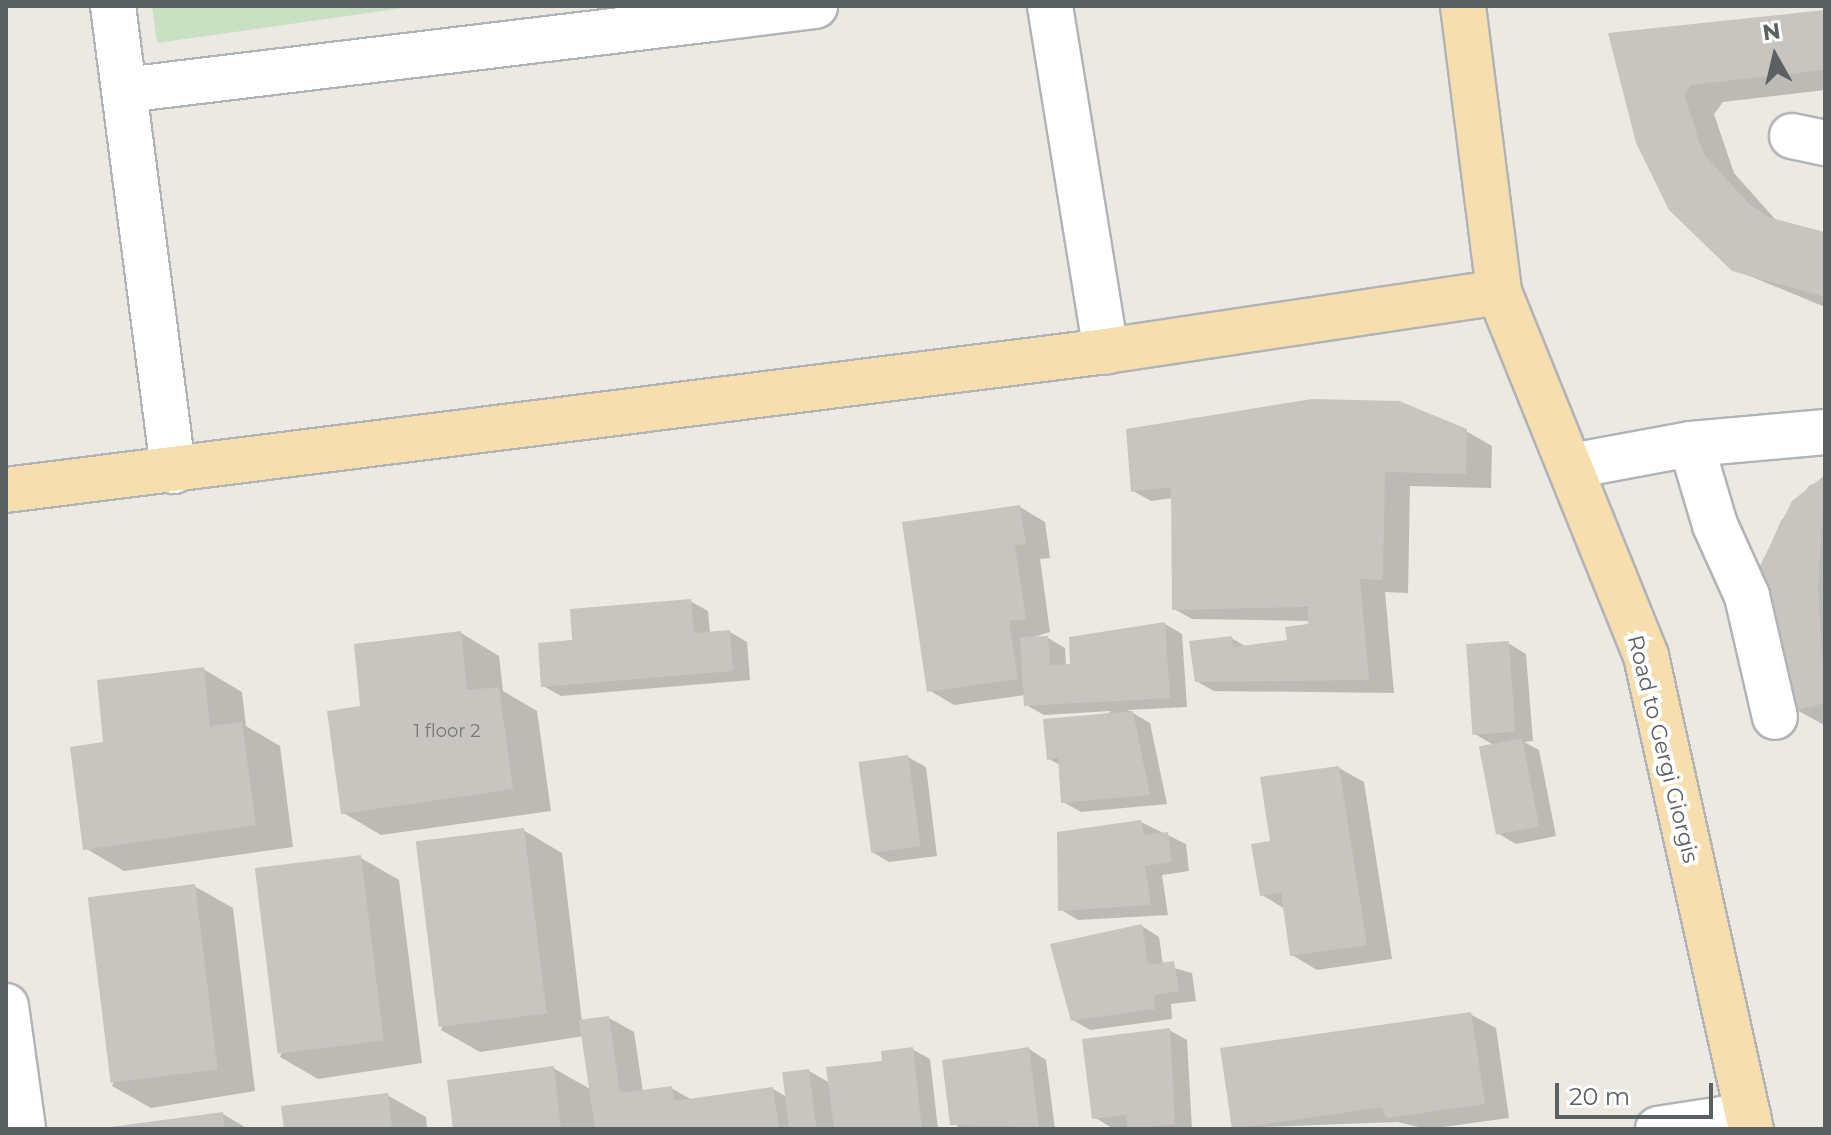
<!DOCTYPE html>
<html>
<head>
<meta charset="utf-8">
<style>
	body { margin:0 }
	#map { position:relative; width:1831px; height:1135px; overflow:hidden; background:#ece9e3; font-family:Montserrat,sans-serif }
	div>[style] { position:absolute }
	.green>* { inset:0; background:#c8e1c2 }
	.shadow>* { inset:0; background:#0003 }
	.building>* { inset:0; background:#c8c4c0; transform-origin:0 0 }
	.roads { filter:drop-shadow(2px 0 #b0b4b7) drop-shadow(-2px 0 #b0b4b7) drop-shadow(0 2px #b0b4b7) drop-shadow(0 -2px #b0b4b7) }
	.minor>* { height:44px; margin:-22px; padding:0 22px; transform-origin:22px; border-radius:22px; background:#fff }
	.major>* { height:44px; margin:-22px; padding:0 22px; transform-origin:22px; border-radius:22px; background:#f6deae }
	span { translate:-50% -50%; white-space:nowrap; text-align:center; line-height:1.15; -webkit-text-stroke:8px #fff; paint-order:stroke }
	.number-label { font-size:18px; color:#76797a }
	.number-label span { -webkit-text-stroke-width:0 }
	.street-label { font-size:22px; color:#5b6062 }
	.frame { position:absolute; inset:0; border:8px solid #5b6062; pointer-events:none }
	.north { position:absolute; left:1735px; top:16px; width:80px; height:80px; -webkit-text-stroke:6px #fff; paint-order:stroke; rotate:352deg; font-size:22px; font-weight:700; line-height:32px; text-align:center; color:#5b6062 }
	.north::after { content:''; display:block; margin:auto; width:28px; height:36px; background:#5b6062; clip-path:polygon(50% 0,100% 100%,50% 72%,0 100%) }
	.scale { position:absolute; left:1555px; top:1083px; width:158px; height:36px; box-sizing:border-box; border:4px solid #5b6062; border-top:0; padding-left:10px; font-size:24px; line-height:28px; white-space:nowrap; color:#5b6062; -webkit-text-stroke:6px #fff; paint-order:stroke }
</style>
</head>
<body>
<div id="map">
	<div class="green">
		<i style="clip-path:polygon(152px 6px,417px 6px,157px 43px)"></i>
	</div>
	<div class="shadow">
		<i style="clip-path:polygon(1825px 12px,1825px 90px,1723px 102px,1714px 114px,1734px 173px,1775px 219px,1825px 233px,1825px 307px,1733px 269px,1610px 35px)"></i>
		<i style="clip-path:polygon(1466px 431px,1492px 446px,1491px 488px,1410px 486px,1408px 593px,1385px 592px,1394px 693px,1214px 691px,1196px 681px,1231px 638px,1247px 647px,1289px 642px,1310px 621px,1192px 619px,1174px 609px,1173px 498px,1151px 501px,1133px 491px)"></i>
		<i style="clip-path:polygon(1825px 481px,1825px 724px,1822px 724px,1797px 710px,1760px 570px,1781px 521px,1810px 485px)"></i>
		<i style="clip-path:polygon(1020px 507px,1045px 522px,1050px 558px,1040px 559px,1050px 632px,1027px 639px,1048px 638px,1065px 648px,1066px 666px,1165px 624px,1182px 634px,1187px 707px,1128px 710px,1150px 723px,1167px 804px,1081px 812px,1063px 802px,1060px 765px,1049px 759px,1111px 711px,1044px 715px,1026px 705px,1025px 695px,954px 705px,929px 690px)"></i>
		<i style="clip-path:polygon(690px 601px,708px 611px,710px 633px,730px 632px,747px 642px,750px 680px,561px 696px,543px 686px)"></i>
		<i style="clip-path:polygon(461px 633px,499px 656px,503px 691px,537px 711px,551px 811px,381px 835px,342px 812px,363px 708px)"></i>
		<i style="clip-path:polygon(1508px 643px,1526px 654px,1533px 741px,1524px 742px,1539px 750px,1556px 836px,1516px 844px,1499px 834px,1495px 746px,1475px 734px)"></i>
		<i style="clip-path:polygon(203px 669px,242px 692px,246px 726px,280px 746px,293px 847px,124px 871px,85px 848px,105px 744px)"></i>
		<i style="clip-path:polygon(908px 757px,926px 767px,937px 856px,889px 862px,872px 852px)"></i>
		<i style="clip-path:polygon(1339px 768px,1364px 782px,1392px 959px,1317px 970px,1292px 955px,1285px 909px,1262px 895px,1273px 843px)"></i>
		<i style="clip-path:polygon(1141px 822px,1186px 844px,1189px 871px,1162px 875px,1168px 915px,1078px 920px,1060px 909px)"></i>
		<i style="clip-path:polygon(523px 830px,562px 853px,582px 1022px,609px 1018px,634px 1032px,643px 1092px,671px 1088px,692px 1100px,773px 1089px,787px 1097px,809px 1071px,830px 1083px,912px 1049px,930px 1059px,938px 1129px,455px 1129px,553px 1068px,592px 1090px,584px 1036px,480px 1052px,441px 1030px)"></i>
		<i style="clip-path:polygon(361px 858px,399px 880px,422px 1063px,318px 1079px,280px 1057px)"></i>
		<i style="clip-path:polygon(194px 886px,233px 908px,255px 1091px,151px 1108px,112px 1086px)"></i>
		<i style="clip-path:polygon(1142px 926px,1159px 937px,1163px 965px,1192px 973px,1196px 1001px,1171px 1004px,1172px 1019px,1090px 1030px,1073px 1020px)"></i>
		<i style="clip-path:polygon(1470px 1014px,1496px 1028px,1509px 1118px,1428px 1129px,1397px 1122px,1234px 1128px)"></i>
		<i style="clip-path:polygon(1169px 1030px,1187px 1040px,1192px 1129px,1112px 1128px,1094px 1117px)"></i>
		<i style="clip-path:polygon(1029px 1049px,1046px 1060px,1055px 1129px,958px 1129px,944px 1061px)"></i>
		<i style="clip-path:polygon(387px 1095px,426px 1117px,427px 1129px,286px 1129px)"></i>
		<i style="clip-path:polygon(223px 1114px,248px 1129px,118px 1129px)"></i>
	</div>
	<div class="building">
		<i style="clip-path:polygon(1825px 10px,1825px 70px,1691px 85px,1684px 95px,1703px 153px,1748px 203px,1770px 218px,1825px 232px,1825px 297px,1732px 271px,1669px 210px,1636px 143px,1608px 33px)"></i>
		<i style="clip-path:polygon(1312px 399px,1399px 401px,1467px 429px,1466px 474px,1385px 472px,1383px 580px,1360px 579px,1369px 680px,1195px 682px,1189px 641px,1232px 636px,1233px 647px,1287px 640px,1285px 627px,1308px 624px,1308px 607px,1172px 610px,1171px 487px,1131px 492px,1126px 429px)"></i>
		<i style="clip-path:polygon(1825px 475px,1818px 589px,1825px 703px,1795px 711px,1758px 570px,1792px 501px)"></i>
		<i style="clip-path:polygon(1020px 505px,1026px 544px,1015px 545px,1026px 619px,1009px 621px,1018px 679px,927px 692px,902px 522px)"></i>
		<i style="clip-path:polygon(691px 599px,694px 633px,730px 630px,733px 671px,541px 687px,538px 643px,572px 640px,570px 609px)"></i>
		<i style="clip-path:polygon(1165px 622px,1170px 698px,1024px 706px,1020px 637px,1048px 636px,1050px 665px,1070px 664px,1069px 637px)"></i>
		<i style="clip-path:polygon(461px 631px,467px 690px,499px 687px,513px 789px,341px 814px,327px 711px,360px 706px,354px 644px)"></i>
		<i style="left:1509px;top:641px;width:91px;height:43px;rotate:86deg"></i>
		<i style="clip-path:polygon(204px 667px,210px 726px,242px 722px,256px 825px,83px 850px,70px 747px,103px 742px,97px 680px)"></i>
		<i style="clip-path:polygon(1133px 711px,1150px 795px,1061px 803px,1058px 758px,1047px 760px,1043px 719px)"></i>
		<i style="left:1522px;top:738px;width:90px;height:44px;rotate:79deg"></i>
		<i style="left:908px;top:755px;width:92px;height:50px;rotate:82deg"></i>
		<i style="clip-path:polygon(1339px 766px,1367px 945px,1290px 956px,1281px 893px,1260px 896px,1251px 844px,1270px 841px,1260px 777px)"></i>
		<i style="clip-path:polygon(1141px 820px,1144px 835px,1168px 832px,1172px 862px,1145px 866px,1151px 905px,1058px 911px,1057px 832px)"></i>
		<i style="left:524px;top:828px;width:187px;height:109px;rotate:83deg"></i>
		<i style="left:361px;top:855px;width:187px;height:107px;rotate:83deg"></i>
		<i style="left:195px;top:884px;width:187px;height:108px;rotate:83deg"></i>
		<i style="clip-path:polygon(1142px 924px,1148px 965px,1174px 961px,1179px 991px,1154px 995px,1155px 1009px,1071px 1021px,1050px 944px)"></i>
		<i style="clip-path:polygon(1471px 1012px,1485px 1104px,1386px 1118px,1382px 1107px,1232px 1129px,1220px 1048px)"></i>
		<i style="clip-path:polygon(609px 1016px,620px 1093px,672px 1086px,674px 1101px,773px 1087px,779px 1129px,595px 1129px,579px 1020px)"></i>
		<i style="clip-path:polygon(1170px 1028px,1175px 1124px,1128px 1129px,1126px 1115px,1092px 1119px,1082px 1039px)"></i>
		<i style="clip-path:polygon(913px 1047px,922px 1129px,834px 1129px,826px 1067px,882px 1061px,881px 1051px)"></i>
		<i style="clip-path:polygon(1029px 1047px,1039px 1127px,950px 1125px,942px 1060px)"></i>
		<i style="clip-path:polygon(554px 1066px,561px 1129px,453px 1129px,447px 1080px)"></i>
		<i style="left:809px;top:1069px;width:60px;height:27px;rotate:83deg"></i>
		<i style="clip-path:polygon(388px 1093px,392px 1129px,284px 1129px,281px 1106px)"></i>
		<i style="clip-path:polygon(223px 1112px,225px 1129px,111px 1129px,111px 1127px)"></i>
	</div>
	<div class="roads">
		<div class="minor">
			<i style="left:113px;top:6px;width:469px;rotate:82.6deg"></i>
			<i style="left:711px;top:6px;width:13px;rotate:86deg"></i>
			<i style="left:712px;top:19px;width:104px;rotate:-7.2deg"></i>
			<i style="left:1050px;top:6px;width:350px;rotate:80.8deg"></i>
			<i style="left:125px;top:90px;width:591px;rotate:-6.9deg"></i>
			<i style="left:1792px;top:136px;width:34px;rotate:12deg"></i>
			<i style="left:1691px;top:444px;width:84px;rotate:73.5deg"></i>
			<i style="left:1715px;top:525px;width:78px;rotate:65.7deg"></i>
			<i style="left:1747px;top:596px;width:124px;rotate:77deg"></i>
			<i style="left:1572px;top:466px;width:121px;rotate:-10.5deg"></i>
			<i style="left:1691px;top:444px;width:135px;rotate:-5.1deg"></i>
			<i style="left:6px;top:1006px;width:124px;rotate:82.1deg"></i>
			<i style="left:1658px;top:1129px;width:91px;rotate:-8.8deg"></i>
		</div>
		<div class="major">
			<i style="left:1463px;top:6px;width:288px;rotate:82.8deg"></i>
			<i style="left:1499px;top:292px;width:393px;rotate:68deg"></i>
			<i style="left:1646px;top:656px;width:485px;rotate:77.5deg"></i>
			<i style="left:6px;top:490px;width:1109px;rotate:-7.2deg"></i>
			<i style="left:1106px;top:351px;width:397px;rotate:-8.5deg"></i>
		</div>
	</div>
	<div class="number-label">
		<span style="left:447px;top:731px">1 floor 2</span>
	</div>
	<div class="street-label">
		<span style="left:1663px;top:749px;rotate:76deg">Road to Gergi Giorgis</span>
	</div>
	<div class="frame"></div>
	<div class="north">N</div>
	<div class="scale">20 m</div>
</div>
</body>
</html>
